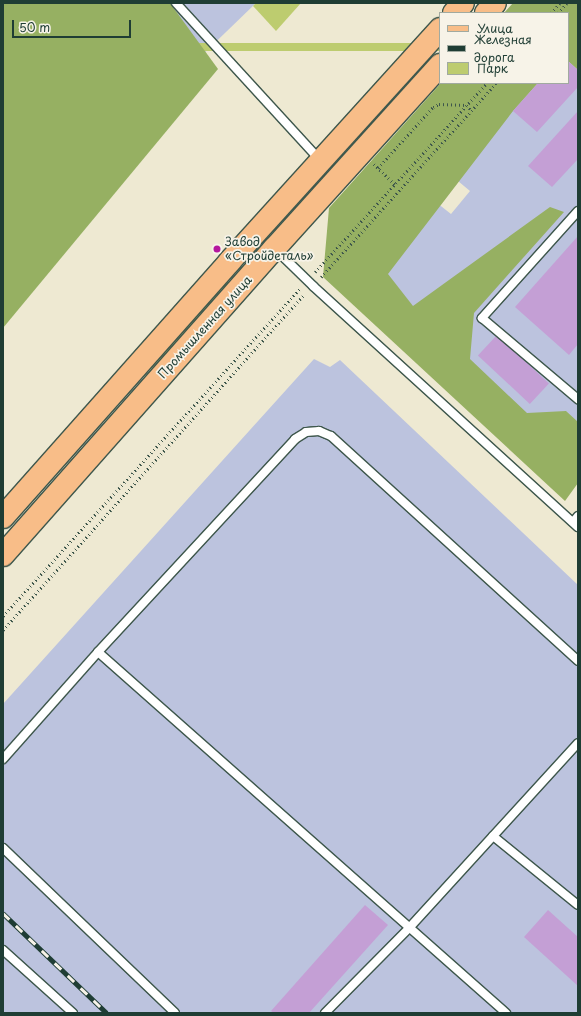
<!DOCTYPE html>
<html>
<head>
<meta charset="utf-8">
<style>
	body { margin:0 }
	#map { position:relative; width:581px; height:1016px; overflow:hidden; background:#eee9d2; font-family:"Playpen Sans",sans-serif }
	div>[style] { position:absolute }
	.industrial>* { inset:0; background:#bcc3de }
	.green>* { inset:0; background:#bdcc6f; transform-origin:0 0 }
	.forest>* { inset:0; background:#96b062 }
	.building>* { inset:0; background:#c49fd5; transform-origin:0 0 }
	.path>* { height:2.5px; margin-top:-1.25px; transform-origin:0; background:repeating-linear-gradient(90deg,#3e574c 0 1px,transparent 0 4px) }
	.roads { filter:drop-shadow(1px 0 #3e574c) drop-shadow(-1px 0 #3e574c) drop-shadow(0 1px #3e574c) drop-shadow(0 -1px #3e574c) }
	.lane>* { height:8px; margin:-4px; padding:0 4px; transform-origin:4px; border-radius:4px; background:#fff }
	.primary>* { height:22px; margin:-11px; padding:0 11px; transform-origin:11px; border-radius:11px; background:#f8bd88 }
	.rail>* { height:4.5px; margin-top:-2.25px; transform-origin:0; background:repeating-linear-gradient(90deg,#f7f3e8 0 9px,#1f3d34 0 18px); box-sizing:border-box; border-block:1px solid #1f3d34 }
	.dots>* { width:11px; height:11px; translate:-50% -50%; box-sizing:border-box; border:2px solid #f7f3e8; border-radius:50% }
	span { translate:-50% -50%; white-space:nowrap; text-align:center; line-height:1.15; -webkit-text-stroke:3.5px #f7f3e8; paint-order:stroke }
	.poi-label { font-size:12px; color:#1f3d34 }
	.left { translate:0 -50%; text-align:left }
	.street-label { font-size:12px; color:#1f3d34 }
	.frame { position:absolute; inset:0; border:4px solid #1f3d34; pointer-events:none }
	.legend { position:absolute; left:439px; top:12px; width:130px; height:72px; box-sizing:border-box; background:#f7f3e8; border:1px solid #a1aaa0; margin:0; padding:5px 7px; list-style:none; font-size:12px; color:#1f3d34 }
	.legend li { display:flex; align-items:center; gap:8px; height:20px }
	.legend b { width:20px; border:1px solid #a1aaa0 }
	.scale { position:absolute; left:12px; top:20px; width:119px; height:18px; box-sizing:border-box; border:2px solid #1f3d34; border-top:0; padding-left:5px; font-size:12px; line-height:14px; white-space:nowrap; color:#1f3d34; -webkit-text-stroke:3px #f7f3e8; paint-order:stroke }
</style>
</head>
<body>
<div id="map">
	<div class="industrial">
		<i style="clip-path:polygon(147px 3px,256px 3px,196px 61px)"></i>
		<i style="clip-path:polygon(568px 61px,578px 70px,578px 468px,364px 279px,432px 199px,451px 214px,470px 191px,452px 176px,538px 83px,568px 83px)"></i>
		<i style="clip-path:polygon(314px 359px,330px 367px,340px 360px,578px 585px,578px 1013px,3px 1013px,3px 704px)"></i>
	</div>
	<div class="green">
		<i style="clip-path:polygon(256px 3px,301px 3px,276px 31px,253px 6px)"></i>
		<i style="left:440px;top:43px;width:8px;height:244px;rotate:90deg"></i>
		<i style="left:224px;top:279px;width:6px;height:332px;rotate:39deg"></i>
	</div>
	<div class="forest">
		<i style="clip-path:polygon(3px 3px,170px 3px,218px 69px,3px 328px)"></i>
		<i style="clip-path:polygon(513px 3px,578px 3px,578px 70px,568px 61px,568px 13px,504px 13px)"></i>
		<i style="clip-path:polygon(441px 83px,538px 83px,513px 111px,388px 274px,413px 306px,550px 207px,564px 212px,474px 313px,470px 359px,527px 413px,566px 411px,578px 422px,578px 483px,565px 501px,323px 277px,329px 208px)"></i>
	</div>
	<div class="building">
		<i style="clip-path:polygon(568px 61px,578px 70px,578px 87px,537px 132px,513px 111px,538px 83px,568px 83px)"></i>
		<i style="clip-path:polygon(578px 111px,578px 159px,552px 187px,528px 166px)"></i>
		<i style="clip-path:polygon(578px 236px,578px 344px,569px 355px,515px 307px)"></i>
		<i style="left:497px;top:335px;width:71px;height:28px;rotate:43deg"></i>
		<i style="clip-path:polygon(365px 905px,388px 925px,309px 1013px,274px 1013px,271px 1011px)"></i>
		<i style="clip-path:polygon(548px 910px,578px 937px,578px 986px,524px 937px)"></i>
	</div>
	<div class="path">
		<i style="left:551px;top:13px;width:13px;rotate:-48deg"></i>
		<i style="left:558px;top:13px;width:13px;rotate:-48deg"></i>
		<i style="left:374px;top:164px;width:29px;rotate:44deg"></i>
		<i style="left:378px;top:168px;width:82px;rotate:-48deg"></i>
		<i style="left:433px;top:107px;width:7px;rotate:-27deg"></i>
		<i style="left:439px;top:104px;width:28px;rotate:2deg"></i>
		<i style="left:467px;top:105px;width:6px;rotate:51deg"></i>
		<i style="left:315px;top:272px;width:256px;rotate:-47.7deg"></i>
		<i style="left:321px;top:277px;width:261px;rotate:-47.9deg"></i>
		<i style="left:3px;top:616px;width:442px;rotate:-47.8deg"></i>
		<i style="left:3px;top:630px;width:452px;rotate:-48.1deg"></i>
	</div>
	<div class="roads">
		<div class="lane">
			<i style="left:176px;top:3px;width:213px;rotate:47.5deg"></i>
			<i style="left:578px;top:211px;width:144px;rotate:131.9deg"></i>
			<i style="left:482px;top:318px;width:126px;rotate:40.2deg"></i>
			<i style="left:275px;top:249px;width:53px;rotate:44.2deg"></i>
			<i style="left:313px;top:286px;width:358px;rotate:42.3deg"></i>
			<i style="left:573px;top:522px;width:8px;rotate:-50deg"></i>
			<i style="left:98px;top:652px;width:545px;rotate:41.5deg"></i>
			<i style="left:3px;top:759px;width:143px;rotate:-48.4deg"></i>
			<i style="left:98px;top:652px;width:290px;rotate:-47.2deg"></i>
			<i style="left:295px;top:439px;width:13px;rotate:-32deg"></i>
			<i style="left:306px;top:432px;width:13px;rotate:-4deg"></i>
			<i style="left:319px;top:431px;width:13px;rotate:23deg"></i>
			<i style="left:331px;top:436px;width:334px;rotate:42.3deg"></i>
			<i style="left:493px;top:836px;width:109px;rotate:39.1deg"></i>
			<i style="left:3px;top:848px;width:238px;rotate:43.8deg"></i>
			<i style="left:3px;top:950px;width:94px;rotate:42deg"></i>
			<i style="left:325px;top:1013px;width:121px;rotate:-45.3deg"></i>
			<i style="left:410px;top:927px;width:249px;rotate:-47.6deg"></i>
		</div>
		<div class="primary">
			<i style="left:454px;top:13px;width:13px;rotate:-48deg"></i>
			<i style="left:486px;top:13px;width:13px;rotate:-48deg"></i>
			<i style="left:3px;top:517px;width:342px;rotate:-48.4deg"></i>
			<i style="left:230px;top:261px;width:313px;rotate:-47.8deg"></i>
			<i style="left:3px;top:555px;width:409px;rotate:-48.5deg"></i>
			<i style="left:274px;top:249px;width:248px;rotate:-47.9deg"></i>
		</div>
	</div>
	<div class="rail">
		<i style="left:3px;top:913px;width:144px;rotate:43.9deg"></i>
	</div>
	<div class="dots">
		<i style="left:217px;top:249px;background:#b5179e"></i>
	</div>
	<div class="poi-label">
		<span class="left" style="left:225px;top:249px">Завод<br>«Стройдеталь»</span>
	</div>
	<div class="street-label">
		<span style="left:205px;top:327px;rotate:-48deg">Промышленная улица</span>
	</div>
	<div class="frame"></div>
	<ul class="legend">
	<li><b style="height:5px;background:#f8bd88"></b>Улица</li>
	<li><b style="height:5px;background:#1f3d34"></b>Железная дорога</li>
	<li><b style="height:11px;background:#bdcc6f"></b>Парк</li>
	</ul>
	<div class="scale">50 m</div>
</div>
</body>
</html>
